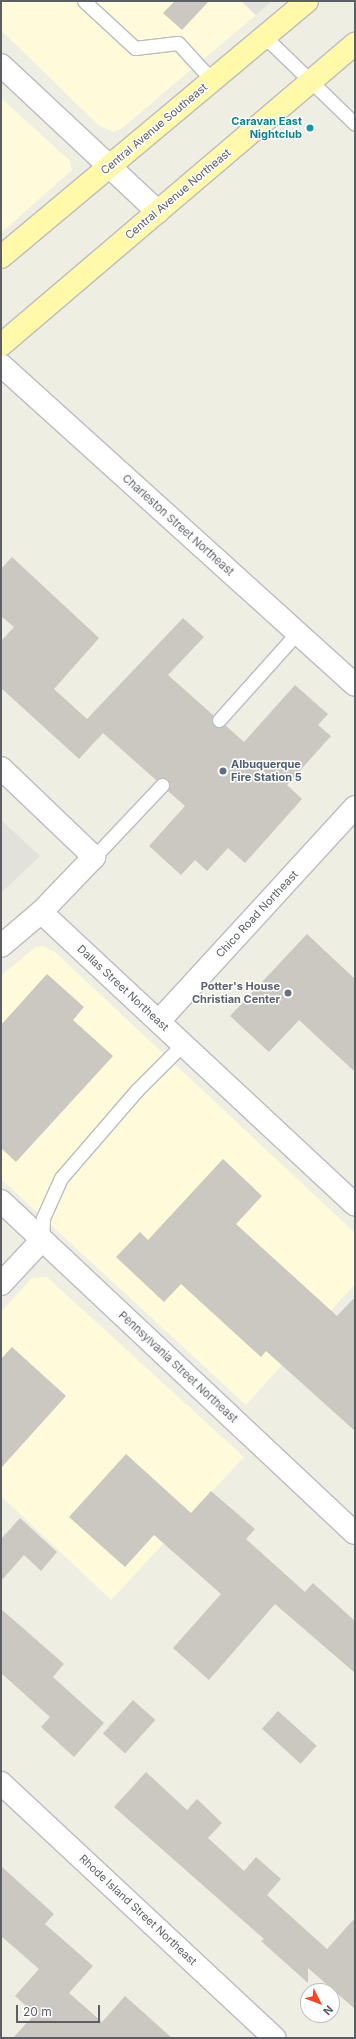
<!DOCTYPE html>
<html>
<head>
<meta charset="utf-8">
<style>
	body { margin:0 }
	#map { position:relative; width:356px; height:2039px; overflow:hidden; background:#efeee3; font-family:Inter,sans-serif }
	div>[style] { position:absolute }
	.commercial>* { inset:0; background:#fffad9 }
	.industrial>* { inset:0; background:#e3e1db }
	.building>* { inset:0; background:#cac8c0; transform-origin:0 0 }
	.roads { filter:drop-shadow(1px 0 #bbbdc3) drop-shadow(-1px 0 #bbbdc3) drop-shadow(0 1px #bbbdc3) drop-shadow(0 -1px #bbbdc3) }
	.service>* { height:13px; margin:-6.5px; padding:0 6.5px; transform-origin:6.5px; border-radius:6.5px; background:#fff }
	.minor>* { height:22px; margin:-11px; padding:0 11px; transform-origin:11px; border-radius:11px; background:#fff }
	.primary>* { height:22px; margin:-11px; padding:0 11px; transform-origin:11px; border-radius:11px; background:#fff9a9 }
	.dots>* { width:11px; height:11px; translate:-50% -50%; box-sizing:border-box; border:2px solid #fff; border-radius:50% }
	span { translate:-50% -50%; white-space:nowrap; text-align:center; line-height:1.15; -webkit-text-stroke:3px #fff; paint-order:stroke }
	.culture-label { font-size:11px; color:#0d838f; font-weight:700 }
	.right { translate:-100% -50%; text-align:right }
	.street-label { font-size:11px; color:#5b5f65 }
	.service-label { font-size:11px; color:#4e5e75; font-weight:700 }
	.left { translate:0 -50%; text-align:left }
	.worship-label { font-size:11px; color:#5b616d; font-weight:700 }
	.frame { position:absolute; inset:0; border:2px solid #5b5f65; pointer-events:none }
	.north { position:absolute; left:300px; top:1983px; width:40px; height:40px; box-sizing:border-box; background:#fff; border:1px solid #bdbfc1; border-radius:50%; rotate:132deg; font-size:11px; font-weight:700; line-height:16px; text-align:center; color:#5b5f65 }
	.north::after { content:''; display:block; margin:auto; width:14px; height:18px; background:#f74721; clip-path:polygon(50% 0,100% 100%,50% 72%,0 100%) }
	.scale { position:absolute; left:16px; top:2005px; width:84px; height:18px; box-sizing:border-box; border:2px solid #5b5f65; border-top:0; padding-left:5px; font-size:12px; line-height:14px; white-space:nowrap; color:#5b5f65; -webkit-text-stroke:3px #fff; paint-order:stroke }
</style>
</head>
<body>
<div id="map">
	<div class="commercial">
		<i style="clip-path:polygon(1px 1px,241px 1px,256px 15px,121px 129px,113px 132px,98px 125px,1px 30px)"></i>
		<i style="clip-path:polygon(1px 98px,69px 160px,72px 170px,1px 233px)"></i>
		<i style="clip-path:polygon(43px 946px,55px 952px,355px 1233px,355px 1284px,246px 1405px,1px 1179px,1px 976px,35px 947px)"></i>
		<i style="clip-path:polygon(47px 1277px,244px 1457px,111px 1600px,1px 1496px,1px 1312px,32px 1278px)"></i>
	</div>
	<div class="industrial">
		<i style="clip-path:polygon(241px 1px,272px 1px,256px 15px)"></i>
		<i style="clip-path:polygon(1px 820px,40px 856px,1px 893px)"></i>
	</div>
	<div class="building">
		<i style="clip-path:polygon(175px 1px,209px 1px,182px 30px,163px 13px)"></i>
		<i style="clip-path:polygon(12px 557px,99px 638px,54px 689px,87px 719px,183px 618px,204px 637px,168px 675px,213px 715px,214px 726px,225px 725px,244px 742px,295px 685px,328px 714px,318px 725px,331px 736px,287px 785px,302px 799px,245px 863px,228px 848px,207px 871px,195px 860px,181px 875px,149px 846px,185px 806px,168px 791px,168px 779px,156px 780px,103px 733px,79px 759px,1px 688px,1px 641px,14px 627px,1px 616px,1px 569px)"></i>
		<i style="clip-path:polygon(307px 934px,355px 979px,355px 1072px,299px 1020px,269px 1052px,230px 1016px)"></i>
		<i style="clip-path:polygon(47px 974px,84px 1007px,73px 1020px,113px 1056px,16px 1162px,1px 1148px,1px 1025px)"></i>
		<i style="clip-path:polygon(223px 1159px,262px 1196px,236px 1224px,337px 1316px,355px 1297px,355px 1431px,266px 1351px,261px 1357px,181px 1284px,164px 1302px,116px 1257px,140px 1232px,148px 1240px)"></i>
		<i style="clip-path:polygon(12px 1347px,66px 1396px,1px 1468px,1px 1359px)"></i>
		<i style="clip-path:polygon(126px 1454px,191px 1513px,211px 1491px,255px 1529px,246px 1539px,305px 1592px,313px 1583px,355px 1621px,355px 1673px,275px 1604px,209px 1680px,173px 1648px,221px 1594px,154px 1535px,125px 1567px,69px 1517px)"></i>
		<i style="clip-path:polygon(20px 1518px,57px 1552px,41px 1571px,24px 1555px,1px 1581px,1px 1539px)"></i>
		<i style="clip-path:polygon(1px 1609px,64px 1664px,53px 1677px,104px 1723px,74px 1757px,41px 1727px,50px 1717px,1px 1673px)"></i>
		<i style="left:133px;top:1700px;width:30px;height:45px;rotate:42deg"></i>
		<i style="left:278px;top:1711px;width:52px;height:24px;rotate:42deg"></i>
		<i style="clip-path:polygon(146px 1772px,187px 1810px,197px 1799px,222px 1823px,208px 1838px,244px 1871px,256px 1857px,281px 1879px,267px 1895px,327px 1949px,355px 1918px,355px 2009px,308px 1968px,308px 1983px,261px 1941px,264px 1939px,114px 1807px)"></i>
		<i style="clip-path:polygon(1px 1866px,54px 1914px,45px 1924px,93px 1966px,69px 1993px,102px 2022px,125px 1996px,172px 2038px,13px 2038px,35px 2014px,15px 1996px,39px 1969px,1px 1936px)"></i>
	</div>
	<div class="roads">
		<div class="service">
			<i style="left:84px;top:1px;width:69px;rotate:42.7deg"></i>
			<i style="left:135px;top:48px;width:43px;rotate:-6.6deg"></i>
			<i style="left:178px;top:43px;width:52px;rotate:47.4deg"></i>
			<i style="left:265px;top:37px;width:125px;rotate:44deg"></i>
			<i style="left:219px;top:720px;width:117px;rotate:-48.1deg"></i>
			<i style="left:94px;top:857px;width:99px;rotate:-46.6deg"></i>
			<i style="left:42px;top:1240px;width:22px;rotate:-87deg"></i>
			<i style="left:43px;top:1218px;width:44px;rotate:-65.8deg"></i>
			<i style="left:61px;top:1178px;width:115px;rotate:-49.2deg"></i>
			<i style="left:136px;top:1091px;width:66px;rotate:-45deg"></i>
		</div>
		<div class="minor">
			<i style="left:1px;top:65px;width:215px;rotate:43.1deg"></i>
			<i style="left:1px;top:365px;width:477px;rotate:42.1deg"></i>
			<i style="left:1px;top:768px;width:129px;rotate:43.7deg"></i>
			<i style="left:94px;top:857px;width:76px;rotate:133.9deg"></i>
			<i style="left:41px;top:912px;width:52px;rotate:139.6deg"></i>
			<i style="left:41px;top:912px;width:429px;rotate:43deg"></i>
			<i style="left:159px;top:1021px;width:290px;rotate:-47.5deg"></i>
			<i style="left:1px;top:1201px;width:485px;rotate:43.2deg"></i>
			<i style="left:1px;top:1284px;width:60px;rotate:-47deg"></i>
			<i style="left:1px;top:1783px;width:374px;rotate:43deg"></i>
		</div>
		<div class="primary">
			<i style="left:1px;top:257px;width:399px;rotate:-39.9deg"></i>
			<i style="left:1px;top:345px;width:465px;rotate:-40.4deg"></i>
		</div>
	</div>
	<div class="dots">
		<i style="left:310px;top:128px;background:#0f9aa8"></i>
		<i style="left:223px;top:771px;background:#5c6f8a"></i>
		<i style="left:288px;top:993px;background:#6b7280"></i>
	</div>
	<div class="culture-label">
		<span class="right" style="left:302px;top:128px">Caravan East<br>Nightclub</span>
	</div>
	<div class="street-label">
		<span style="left:154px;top:129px;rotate:-40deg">Central Avenue Southeast</span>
		<span style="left:178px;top:194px;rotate:-40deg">Central Avenue Northeast</span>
		<span style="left:178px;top:525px;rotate:42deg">Charleston Street Northeast</span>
		<span style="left:257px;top:914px;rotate:-47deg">Chico Road Northeast</span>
		<span style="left:123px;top:988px;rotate:43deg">Dallas Street Northeast</span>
		<span style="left:178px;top:1367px;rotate:43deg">Pennsylvania Street Northeast</span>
		<span style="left:138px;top:1910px;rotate:43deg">Rhode Island Street Northeast</span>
	</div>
	<div class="service-label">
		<span class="left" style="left:231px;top:771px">Albuquerque<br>Fire Station 5</span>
	</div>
	<div class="worship-label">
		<span class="right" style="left:280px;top:993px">Potter's House<br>Christian Center</span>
	</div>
	<div class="frame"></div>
	<div class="north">N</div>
	<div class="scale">20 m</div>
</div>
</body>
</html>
